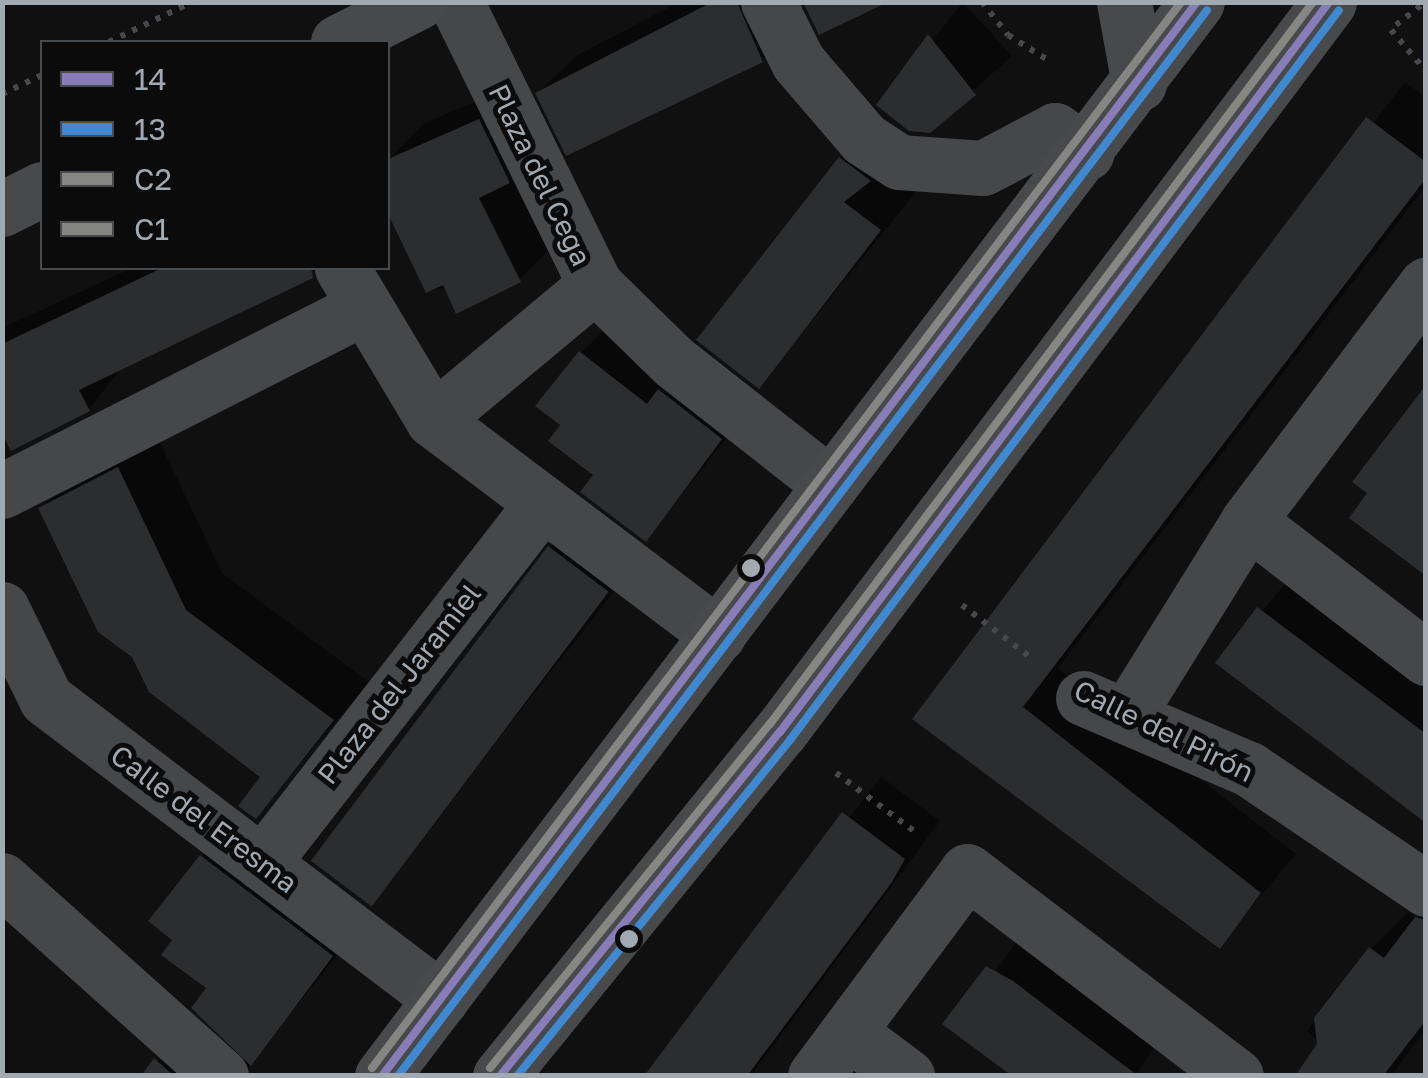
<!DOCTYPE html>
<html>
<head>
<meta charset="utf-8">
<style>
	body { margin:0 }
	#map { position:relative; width:1428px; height:1078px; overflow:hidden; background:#101011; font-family:"Golos Text",sans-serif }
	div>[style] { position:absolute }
	.shadow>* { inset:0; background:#0007; transform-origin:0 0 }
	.building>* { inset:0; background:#2c2d2e; transform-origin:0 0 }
	.path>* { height:6px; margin-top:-3px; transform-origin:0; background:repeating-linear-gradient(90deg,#46484b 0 5px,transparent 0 13px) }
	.minor>* { height:55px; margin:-27.5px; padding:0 27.5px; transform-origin:27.5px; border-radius:27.5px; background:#454749 }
	.major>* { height:55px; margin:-27.5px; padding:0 27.5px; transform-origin:27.5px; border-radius:27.5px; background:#48494b }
	.bus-1>* { height:8px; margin:-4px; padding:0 4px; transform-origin:4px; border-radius:4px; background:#887cb9 }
	.bus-2>* { height:8px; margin:-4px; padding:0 4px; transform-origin:4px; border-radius:4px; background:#4088d0 }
	.bus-3>* { height:8px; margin:-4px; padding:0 4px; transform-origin:4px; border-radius:4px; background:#868682 }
	.bus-4>* { height:8px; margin:-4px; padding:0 4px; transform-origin:4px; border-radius:4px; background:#858583 }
	.dots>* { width:28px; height:28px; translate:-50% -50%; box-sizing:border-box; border:5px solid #0b0b0c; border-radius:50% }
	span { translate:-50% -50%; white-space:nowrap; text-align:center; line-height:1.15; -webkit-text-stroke:10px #0b0b0c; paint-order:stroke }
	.street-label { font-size:28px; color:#a2aab1 }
	.frame { position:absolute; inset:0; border:5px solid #a2aab1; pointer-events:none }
	.legend { position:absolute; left:40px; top:40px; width:350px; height:230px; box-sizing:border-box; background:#0b0b0c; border:2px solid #474b4e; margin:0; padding:12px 18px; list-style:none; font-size:30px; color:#a2aab1 }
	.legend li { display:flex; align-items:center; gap:20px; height:50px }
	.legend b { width:50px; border:2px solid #474b4e }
</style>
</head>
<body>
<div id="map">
	<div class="shadow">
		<i style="clip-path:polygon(679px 2px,756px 2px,799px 23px,762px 60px,538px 93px,576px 56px)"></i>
		<i style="clip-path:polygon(963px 2px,1012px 56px,929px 130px,880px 105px)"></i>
		<i style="clip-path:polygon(1405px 82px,1426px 97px,1426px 186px,1058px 668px,1296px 854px,1219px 946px,915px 718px)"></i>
		<i style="clip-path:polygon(516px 84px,556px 243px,519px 280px,427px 290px,388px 208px,397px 184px,388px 160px,423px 124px)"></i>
		<i style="clip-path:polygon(877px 122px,882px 166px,916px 192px,761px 384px,840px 159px)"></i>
		<i style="clip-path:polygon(132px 268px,314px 268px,123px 366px,89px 409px,2px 428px,2px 328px)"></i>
		<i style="clip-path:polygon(618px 316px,757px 401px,646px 538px,563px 425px,581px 353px)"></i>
		<i style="clip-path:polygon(155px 432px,222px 573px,369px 682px,256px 816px,264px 776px,41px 508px,78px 471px)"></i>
		<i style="clip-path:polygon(587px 511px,644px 553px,370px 903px,550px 548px)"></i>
		<i style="clip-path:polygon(1296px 571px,1426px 669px,1426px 820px,1218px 663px)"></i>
		<i style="clip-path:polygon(881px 777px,940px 821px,751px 1076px,647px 1076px)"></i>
		<i style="clip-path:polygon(238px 820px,368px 918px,249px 1064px,250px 1076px,144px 1076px,193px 1023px,244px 1056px,176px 940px,201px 856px)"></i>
		<i style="clip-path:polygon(1426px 910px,1426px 1029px,1391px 1076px,1298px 1076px,1321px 1044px,1307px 1031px,1371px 949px,1408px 912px,1417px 919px)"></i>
		<i style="left:1024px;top:931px;width:174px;height:52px;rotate:35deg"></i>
	</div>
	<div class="building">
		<i style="clip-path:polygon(712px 2px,737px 2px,763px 62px,566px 156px,535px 93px)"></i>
		<i style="clip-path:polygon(803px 2px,888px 2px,819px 35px)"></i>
		<i style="clip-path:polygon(928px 34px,976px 95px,930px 133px,909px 131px,876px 105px)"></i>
		<i style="clip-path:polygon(1366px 117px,1426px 162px,1426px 178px,1023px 707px,1261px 893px,1220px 949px,912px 719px)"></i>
		<i style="clip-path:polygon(479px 119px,510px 183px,479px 198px,521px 282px,456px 314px,443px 285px,426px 293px,388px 214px,388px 159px)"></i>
		<i style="clip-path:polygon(839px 157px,871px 181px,844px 202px,881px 230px,759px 389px,696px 340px)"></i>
		<i style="clip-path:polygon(162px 268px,311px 268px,313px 278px,79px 390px,90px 411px,11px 451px,2px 434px,2px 344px)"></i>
		<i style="clip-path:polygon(579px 351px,647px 404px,658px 389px,722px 439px,646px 542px,580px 492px,593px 475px,548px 441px,560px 425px,535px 406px)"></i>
		<i style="clip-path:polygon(1426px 385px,1426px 576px,1349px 518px,1367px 493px,1352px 482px)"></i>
		<i style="clip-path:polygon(118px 467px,186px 610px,334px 720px,256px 819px,238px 806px,260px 777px,149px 692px,132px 657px,98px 632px,38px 508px)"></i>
		<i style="left:548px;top:546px;width:76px;height:394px;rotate:37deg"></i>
		<i style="clip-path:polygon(1257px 607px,1426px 734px,1426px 823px,1215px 663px)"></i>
		<i style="clip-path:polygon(842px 812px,905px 859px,892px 882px,747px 1076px,644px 1076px)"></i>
		<i style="clip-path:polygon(200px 855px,333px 956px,251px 1066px,191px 1008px,206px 988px,161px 955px,172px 940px,148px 921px)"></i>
		<i style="clip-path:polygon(1415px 917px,1426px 920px,1426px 1020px,1383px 1076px,1295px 1076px,1317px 1044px,1314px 1018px,1369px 947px,1384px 958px)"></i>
		<i style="clip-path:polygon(986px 966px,1013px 981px,1138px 1076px,1012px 1076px,942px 1024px)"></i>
		<i style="clip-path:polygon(154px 1058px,174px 1076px,141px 1076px)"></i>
	</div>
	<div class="path">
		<i style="left:982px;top:2px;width:42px;rotate:51.8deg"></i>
		<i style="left:1008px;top:35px;width:47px;rotate:32deg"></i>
		<i style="left:1396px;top:25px;width:37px;rotate:-38deg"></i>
		<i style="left:1391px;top:30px;width:54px;rotate:49.5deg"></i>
		<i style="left:109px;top:42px;width:92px;rotate:-25.7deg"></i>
		<i style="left:2px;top:94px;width:44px;rotate:-25.4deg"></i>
		<i style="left:962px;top:605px;width:87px;rotate:37.5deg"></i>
		<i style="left:836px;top:773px;width:97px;rotate:36.6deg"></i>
	</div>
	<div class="minor">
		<i style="left:456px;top:2px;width:315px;rotate:63.8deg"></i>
		<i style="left:595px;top:285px;width:110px;rotate:44.3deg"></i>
		<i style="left:674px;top:362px;width:199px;rotate:38.1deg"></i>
		<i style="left:768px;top:2px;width:67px;rotate:63.4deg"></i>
		<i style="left:798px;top:62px;width:101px;rotate:49.4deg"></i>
		<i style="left:864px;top:139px;width:42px;rotate:33.3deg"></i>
		<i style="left:899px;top:162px;width:84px;rotate:4.1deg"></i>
		<i style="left:983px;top:168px;width:81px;rotate:-27.8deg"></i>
		<i style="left:1055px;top:130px;width:39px;rotate:36deg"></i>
		<i style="left:342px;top:268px;width:177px;rotate:59.1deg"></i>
		<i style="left:433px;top:420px;width:357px;rotate:37deg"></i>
		<i style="left:433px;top:420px;width:211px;rotate:-39.8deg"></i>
		<i style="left:2px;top:491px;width:406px;rotate:-26.9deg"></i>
		<i style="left:1248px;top:521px;width:225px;rotate:37.6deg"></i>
		<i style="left:2px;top:609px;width:100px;rotate:63.9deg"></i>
		<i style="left:46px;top:699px;width:496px;rotate:37.2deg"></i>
		<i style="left:1083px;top:698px;width:181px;rotate:23.2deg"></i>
		<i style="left:1249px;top:769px;width:214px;rotate:34.1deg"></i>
		<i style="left:1128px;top:714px;width:227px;rotate:-58.1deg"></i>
		<i style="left:1248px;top:521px;width:296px;rotate:-53deg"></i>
		<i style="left:262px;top:863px;width:451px;rotate:-52.1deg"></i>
		<i style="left:2px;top:880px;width:294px;rotate:41.8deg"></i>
		<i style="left:848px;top:1032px;width:74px;rotate:36.7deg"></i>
		<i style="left:815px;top:1076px;width:255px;rotate:-53.4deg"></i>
		<i style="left:967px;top:871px;width:338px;rotate:37.3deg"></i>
	</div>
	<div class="major">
		<i style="left:1124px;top:2px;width:83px;rotate:79.6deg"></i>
		<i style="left:338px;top:42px;width:89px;rotate:-26.6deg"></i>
		<i style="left:2px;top:209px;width:45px;rotate:-26.6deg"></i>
		<i style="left:382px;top:1076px;width:1348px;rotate:-52.81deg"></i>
		<i style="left:500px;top:1076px;width:444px;rotate:-50.9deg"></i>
		<i style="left:780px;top:732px;width:913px;rotate:-53.05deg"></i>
	</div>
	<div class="bus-1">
		<i style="left:382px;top:1076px;width:1348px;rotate:-52.81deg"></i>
		<i style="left:500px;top:1076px;width:444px;rotate:-50.9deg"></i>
		<i style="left:780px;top:732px;width:913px;rotate:-53.05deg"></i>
	</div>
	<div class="bus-2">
		<i style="left:398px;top:1076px;width:1338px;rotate:-52.8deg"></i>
		<i style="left:517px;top:1076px;width:433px;rotate:-50.9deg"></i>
		<i style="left:790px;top:740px;width:913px;rotate:-53.05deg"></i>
	</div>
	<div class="bus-3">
		<i style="left:490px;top:1068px;width:444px;rotate:-50.9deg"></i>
		<i style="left:770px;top:724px;width:903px;rotate:-53.05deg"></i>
	</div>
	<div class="bus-4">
		<i style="left:372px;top:1068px;width:1338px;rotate:-52.8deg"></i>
	</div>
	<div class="dots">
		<i style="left:751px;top:568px;background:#a2aab1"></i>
		<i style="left:629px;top:939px;background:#a2aab1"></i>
	</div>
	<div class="street-label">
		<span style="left:540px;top:175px;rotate:64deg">Plaza del Cega</span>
		<span style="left:399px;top:684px;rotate:-52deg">Plaza del Jaramiel</span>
		<span style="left:1164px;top:731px;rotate:26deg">Calle del Pirón</span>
		<span style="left:204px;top:819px;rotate:37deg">Calle del Eresma</span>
	</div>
	<div class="frame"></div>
	<ul class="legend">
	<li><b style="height:12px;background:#887cb9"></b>14</li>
	<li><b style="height:12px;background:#4088d0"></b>13</li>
	<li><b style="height:12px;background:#868682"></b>C2</li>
	<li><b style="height:12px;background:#858583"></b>C1</li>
	</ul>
</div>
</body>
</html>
